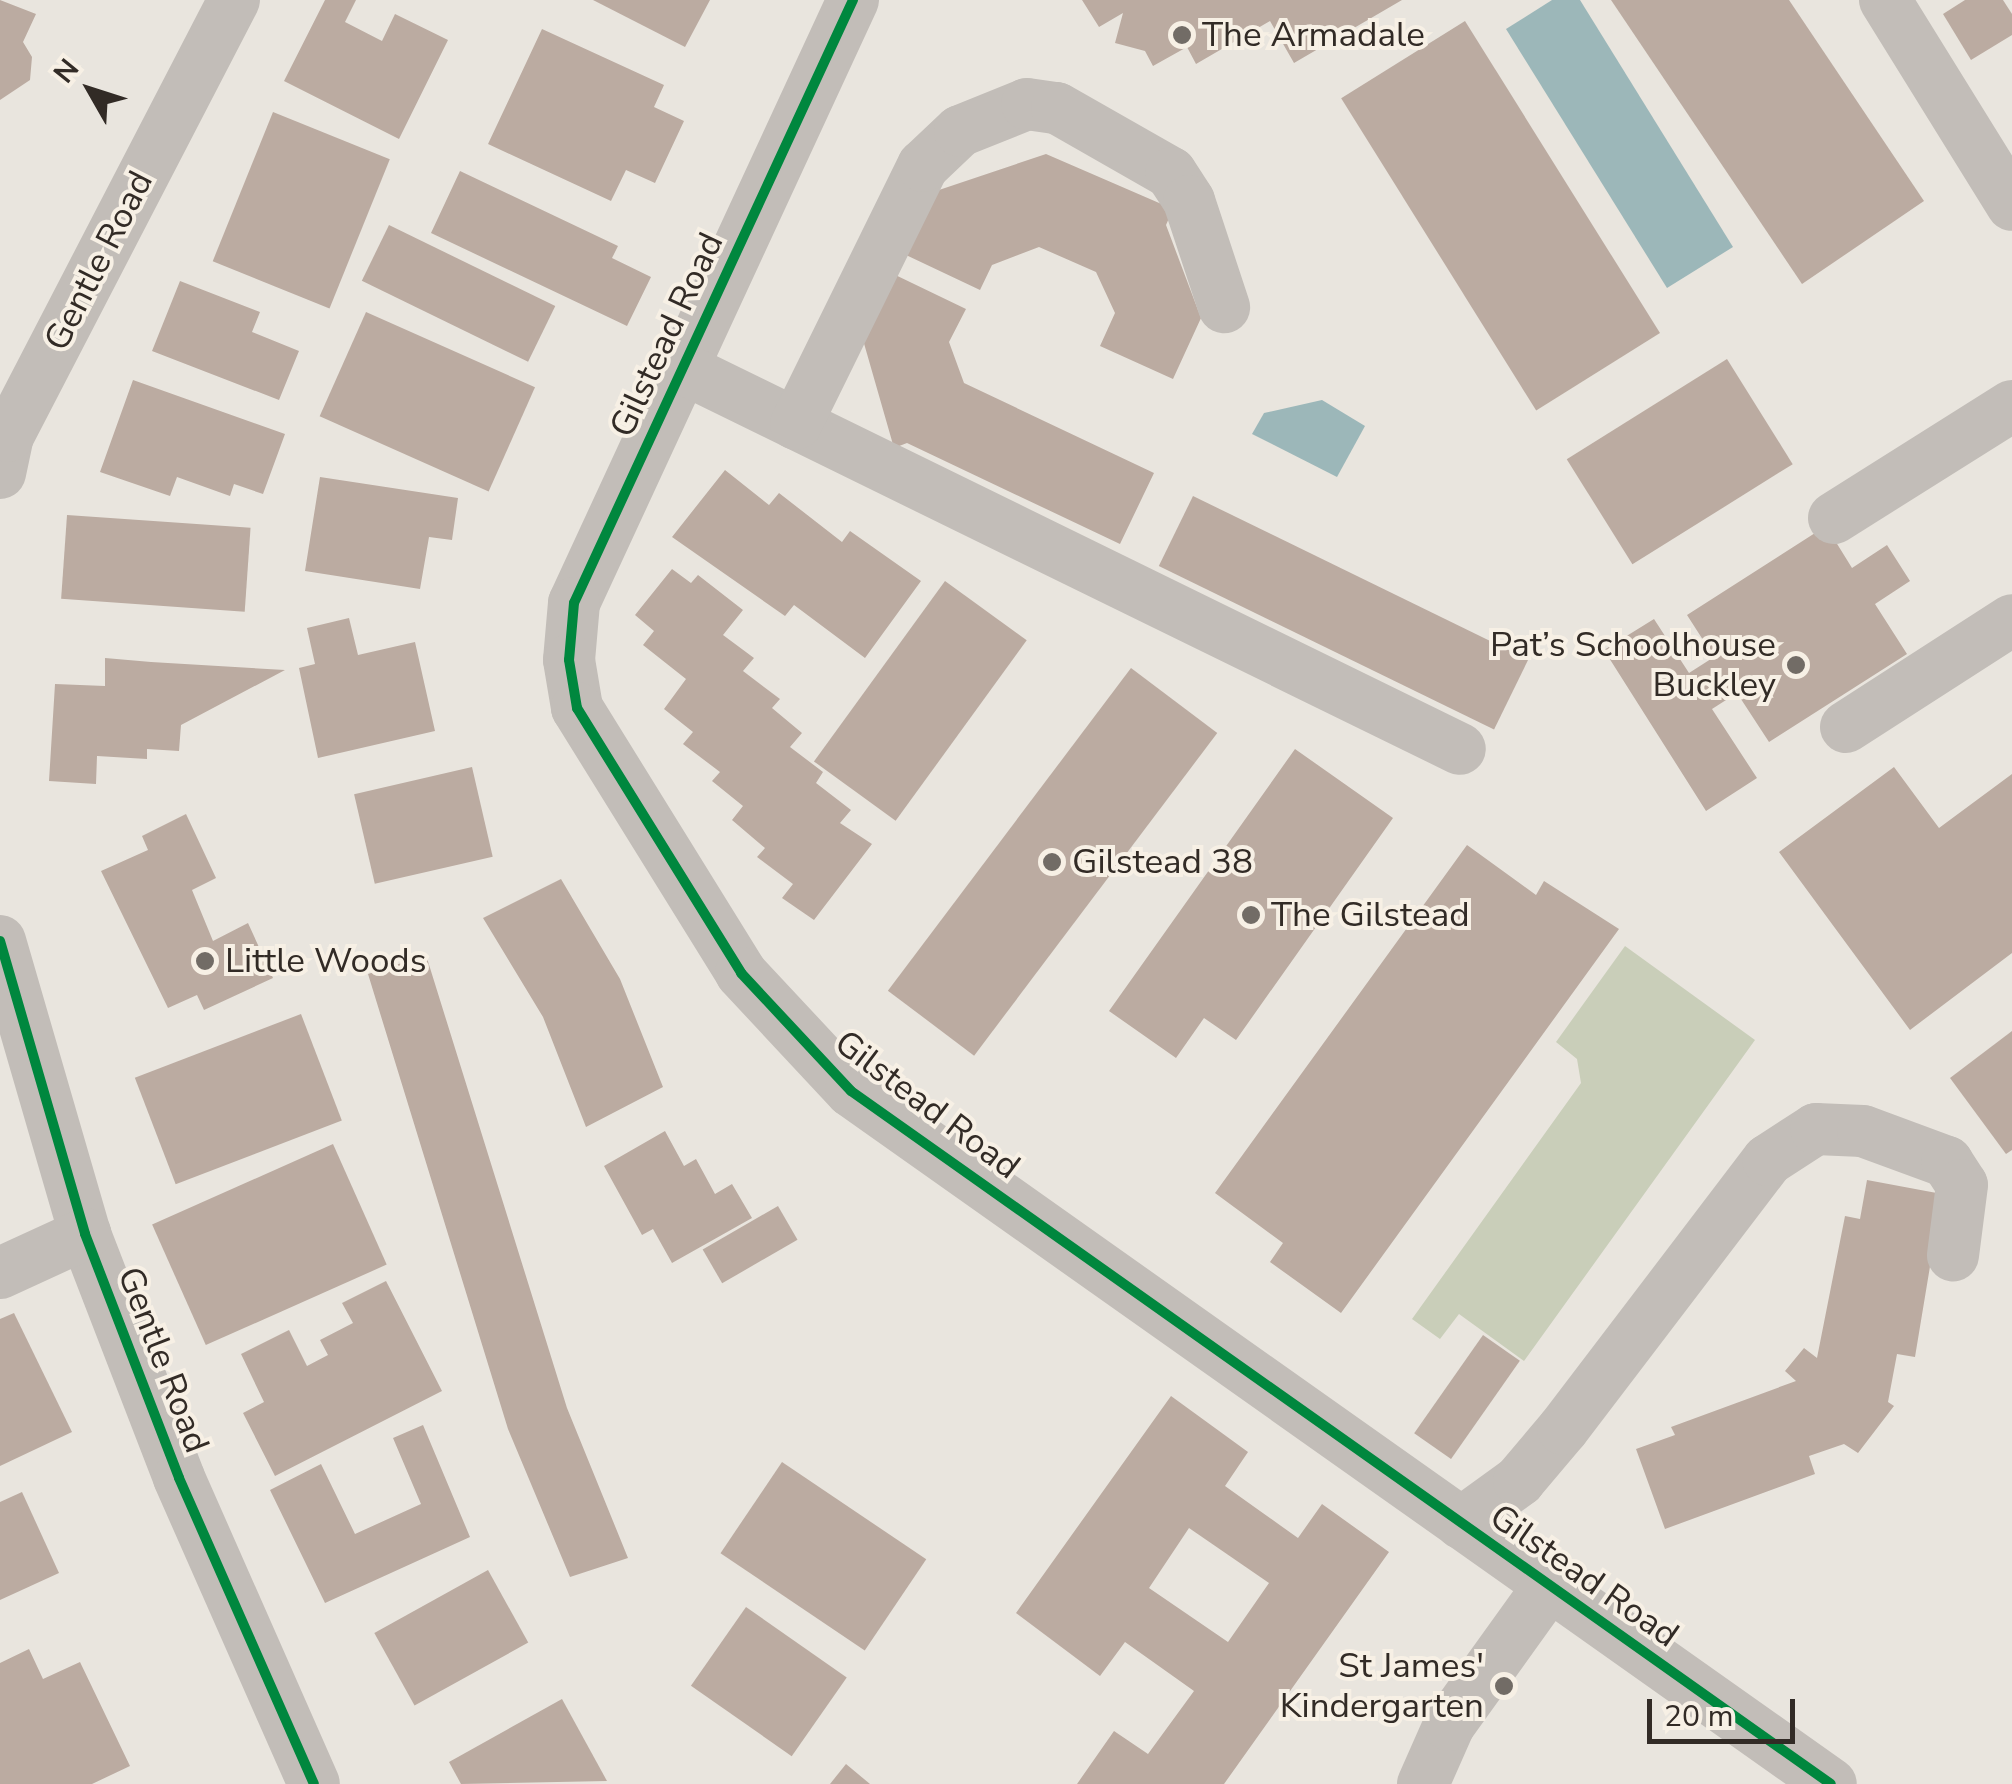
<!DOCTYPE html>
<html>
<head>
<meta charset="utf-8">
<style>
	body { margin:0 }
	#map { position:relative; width:2012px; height:1784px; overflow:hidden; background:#e9e5de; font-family:"Nunito Sans",sans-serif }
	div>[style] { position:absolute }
	.green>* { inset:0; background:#c9ceb9 }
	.water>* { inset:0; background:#9cb7b9 }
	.building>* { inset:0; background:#bbaba1; transform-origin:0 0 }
	.minor>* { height:52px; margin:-26px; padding:0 26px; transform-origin:26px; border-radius:26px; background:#c2bdb8 }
	.cycleway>* { height:10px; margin:-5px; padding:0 5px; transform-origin:5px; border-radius:5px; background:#00873e }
	.dots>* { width:28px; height:28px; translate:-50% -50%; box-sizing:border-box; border:5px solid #f7f0e5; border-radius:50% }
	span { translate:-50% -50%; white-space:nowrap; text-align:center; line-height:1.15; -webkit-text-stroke:8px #f7f0e5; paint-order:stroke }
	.poi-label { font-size:35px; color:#322b26 }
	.left { translate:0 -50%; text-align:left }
	.right { translate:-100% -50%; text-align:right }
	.street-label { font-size:35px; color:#322b26 }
	.north { position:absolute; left:40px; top:40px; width:100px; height:100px; -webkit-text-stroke:8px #f7f0e5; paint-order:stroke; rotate:309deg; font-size:28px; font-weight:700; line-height:40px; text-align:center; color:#322b26 }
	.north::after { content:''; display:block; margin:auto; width:35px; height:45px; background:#322b26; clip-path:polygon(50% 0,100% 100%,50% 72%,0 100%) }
	.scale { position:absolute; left:1647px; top:1699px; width:148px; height:45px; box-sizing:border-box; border:5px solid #322b26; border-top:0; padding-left:12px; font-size:30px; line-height:35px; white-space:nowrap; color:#322b26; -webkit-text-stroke:8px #f7f0e5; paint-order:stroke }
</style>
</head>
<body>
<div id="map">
	<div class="green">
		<i style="clip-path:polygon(1625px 946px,1755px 1040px,1524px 1361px,1459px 1314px,1440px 1339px,1412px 1319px,1581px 1083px,1577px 1059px,1556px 1042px)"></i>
	</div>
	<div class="water">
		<i style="clip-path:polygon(1552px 0,1580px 0,1733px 247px,1667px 288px,1506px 29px)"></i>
		<i style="clip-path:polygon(1322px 400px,1365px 426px,1337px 477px,1252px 434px,1264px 413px)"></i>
	</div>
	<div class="building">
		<i style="clip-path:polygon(0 0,36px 14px,23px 42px,32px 57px,30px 80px,0 100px)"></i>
		<i style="clip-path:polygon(325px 0,356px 0,345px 22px,382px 41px,395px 14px,448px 40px,399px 139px,284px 81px)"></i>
		<i style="clip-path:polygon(593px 0,710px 0,685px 47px)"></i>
		<i style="clip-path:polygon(1082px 0,1402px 0,1294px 63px,1270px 21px,1196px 64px,1187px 47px,1153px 66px,1145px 51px,1115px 43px,1123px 13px,1099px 27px)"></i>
		<i style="clip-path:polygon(1611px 0,1789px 0,1924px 201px,1802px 284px)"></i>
		<i style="clip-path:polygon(1965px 0,2003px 0,2012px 14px,2012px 35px,1971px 60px,1943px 14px)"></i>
		<i style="left:1465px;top:21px;width:368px;height:146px;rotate:58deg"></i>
		<i style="clip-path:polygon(542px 29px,664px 85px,654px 107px,684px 121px,655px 183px,626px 170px,611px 201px,488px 144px)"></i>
		<i style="left:273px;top:112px;width:126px;height:161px;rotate:22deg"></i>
		<i style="clip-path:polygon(1046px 154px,1173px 209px,1166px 225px,1201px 318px,1173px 379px,1100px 346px,1115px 313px,1096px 272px,1039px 247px,992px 265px,980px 290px,906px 255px,936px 191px)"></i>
		<i style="clip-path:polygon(460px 171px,618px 246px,612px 258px,651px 277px,627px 326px,431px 233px)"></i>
		<i style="left:389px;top:225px;width:185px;height:62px;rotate:26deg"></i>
		<i style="clip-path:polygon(885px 270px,966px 309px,949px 342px,964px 383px,1154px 473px,1120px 544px,907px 443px,894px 448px,859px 326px)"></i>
		<i style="clip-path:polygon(180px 281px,260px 312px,252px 332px,299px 351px,279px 400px,152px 351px)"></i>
		<i style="left:366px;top:312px;width:185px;height:114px;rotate:24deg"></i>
		<i style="left:1727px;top:359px;width:124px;height:189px;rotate:58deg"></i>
		<i style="clip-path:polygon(133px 380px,285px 434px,263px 494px,234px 484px,230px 496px,177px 477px,170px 496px,100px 472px)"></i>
		<i style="clip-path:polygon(725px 470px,769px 505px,779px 493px,842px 542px,850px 531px,921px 581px,865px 658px,794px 605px,785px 616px,672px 537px)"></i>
		<i style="clip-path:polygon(320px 477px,458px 498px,452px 540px,429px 537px,420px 589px,305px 571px)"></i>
		<i style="left:1193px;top:496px;width:373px;height:78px;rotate:26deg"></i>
		<i style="left:67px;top:515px;width:184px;height:84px;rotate:4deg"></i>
		<i style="clip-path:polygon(1826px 526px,1852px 568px,1887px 545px,1910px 581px,1875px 604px,1907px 654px,1769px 742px,1737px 693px,1712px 709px,1757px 778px,1706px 811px,1604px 650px,1654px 619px,1689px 673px,1714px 657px,1687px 615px)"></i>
		<i style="clip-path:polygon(672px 569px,691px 583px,698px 575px,743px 610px,723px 635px,754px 658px,743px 671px,780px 699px,772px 708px,802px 733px,790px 747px,823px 772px,816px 783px,851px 810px,840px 823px,872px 844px,814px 920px,782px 898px,793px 884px,757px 857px,765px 848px,732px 820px,743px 806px,712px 781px,720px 772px,683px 744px,693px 732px,664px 709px,686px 679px,643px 645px,654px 631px,635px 615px)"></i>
		<i style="left:945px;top:581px;width:101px;height:223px;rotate:36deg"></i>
		<i style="clip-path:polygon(349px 618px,358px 655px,415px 642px,435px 731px,318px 758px,299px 668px,315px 664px,307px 628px)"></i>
		<i style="clip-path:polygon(105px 658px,151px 662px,285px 670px,181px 725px,179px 751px,147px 749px,147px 759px,97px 756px,96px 784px,49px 781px,55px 684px,105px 686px)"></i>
		<i style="left:1131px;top:668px;width:108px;height:404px;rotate:37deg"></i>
		<i style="clip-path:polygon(1295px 749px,1393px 818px,1236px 1040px,1204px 1018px,1176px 1058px,1109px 1011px)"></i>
		<i style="left:472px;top:767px;width:92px;height:121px;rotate:77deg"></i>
		<i style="clip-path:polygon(1894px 767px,1939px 828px,2012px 774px,2012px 953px,1910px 1030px,1779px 852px)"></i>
		<i style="clip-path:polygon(186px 814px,216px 878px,192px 890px,213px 941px,248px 923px,273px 978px,204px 1010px,197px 995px,168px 1008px,101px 871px,148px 850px,142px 836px)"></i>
		<i style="clip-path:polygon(1467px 845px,1536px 895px,1544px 881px,1619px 929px,1341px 1313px,1270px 1262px,1283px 1243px,1215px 1193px)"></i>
		<i style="clip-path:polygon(561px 879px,620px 979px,663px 1087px,586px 1127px,543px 1017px,483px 918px)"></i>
		<i style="clip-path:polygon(426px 955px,567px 1408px,628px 1558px,570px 1577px,508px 1429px,368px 974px)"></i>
		<i style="left:301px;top:1014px;width:114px;height:178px;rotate:69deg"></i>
		<i style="clip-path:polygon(2012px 1031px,2012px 1150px,2006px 1154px,1950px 1078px)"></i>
		<i style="clip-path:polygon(665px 1131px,684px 1166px,696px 1159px,715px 1194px,732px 1184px,752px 1218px,672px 1263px,653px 1229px,642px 1235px,604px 1166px)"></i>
		<i style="left:333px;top:1144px;width:132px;height:198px;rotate:66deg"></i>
		<i style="clip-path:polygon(1867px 1180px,1942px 1194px,1915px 1357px,1897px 1354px,1888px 1402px,1894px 1406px,1858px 1453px,1844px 1444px,1809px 1456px,1815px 1474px,1665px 1529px,1636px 1449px,1675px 1435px,1671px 1427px,1796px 1381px,1785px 1371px,1804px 1348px,1817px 1358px,1845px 1216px,1860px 1219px)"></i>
		<i style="left:778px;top:1206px;width:39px;height:87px;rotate:60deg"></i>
		<i style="clip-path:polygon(386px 1281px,442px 1391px,275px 1476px,243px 1413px,264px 1402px,241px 1354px,289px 1330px,307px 1366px,328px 1355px,320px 1340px,353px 1323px,342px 1303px)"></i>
		<i style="clip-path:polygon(14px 1313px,72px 1432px,0 1466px,0 1319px)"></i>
		<i style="left:1483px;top:1335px;width:45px;height:120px;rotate:35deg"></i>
		<i style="clip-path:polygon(evenodd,1171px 1396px,1248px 1452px,1225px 1486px,1260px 1511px,1298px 1538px,1322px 1504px,1389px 1552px,1224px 1784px,1077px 1784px,1114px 1731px,1148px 1754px,1194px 1691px,1125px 1642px,1100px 1676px,1016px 1613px,1171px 1396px,1189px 1528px,1269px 1583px,1228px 1642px,1149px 1588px,1189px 1528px)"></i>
		<i style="clip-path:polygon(423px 1425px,470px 1537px,325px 1603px,270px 1490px,321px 1464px,355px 1534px,421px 1504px,393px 1438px)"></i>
		<i style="left:782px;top:1462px;width:174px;height:110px;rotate:34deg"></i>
		<i style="clip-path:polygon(22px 1492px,59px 1573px,0 1600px,0 1502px)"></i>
		<i style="left:488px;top:1570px;width:83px;height:130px;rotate:61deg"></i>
		<i style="left:746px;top:1607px;width:123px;height:96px;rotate:35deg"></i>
		<i style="clip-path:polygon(29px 1649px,43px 1679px,80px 1662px,130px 1766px,92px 1784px,0 1784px,0 1663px)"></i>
		<i style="clip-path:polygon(562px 1699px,607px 1781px,461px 1784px,449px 1762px)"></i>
		<i style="clip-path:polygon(846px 1764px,870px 1784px,830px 1784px)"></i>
	</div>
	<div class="minor">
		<i style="left:853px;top:0;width:664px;rotate:114.83deg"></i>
		<i style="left:574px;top:603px;width:57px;rotate:95deg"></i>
		<i style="left:569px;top:660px;width:49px;rotate:80.5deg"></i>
		<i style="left:577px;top:708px;width:312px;rotate:58.2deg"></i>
		<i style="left:741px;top:973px;width:161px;rotate:47deg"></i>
		<i style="left:851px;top:1091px;width:1200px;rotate:35.27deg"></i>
		<i style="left:1885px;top:0;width:241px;rotate:58.2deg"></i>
		<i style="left:682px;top:368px;width:866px;rotate:26.09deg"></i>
		<i style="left:796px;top:424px;width:288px;rotate:-63.8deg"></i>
		<i style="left:923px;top:166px;width:51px;rotate:-43.4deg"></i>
		<i style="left:960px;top:131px;width:72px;rotate:-21.9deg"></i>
		<i style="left:1027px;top:104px;width:30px;rotate:8deg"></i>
		<i style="left:1057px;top:108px;width:131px;rotate:29.7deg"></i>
		<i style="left:1171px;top:173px;width:33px;rotate:57deg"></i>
		<i style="left:1189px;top:201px;width:112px;rotate:71.7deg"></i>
		<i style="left:0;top:473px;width:38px;rotate:-78deg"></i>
		<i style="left:8px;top:436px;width:491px;rotate:-62.6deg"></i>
		<i style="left:1834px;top:518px;width:210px;rotate:-32.2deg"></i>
		<i style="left:1846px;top:727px;width:197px;rotate:-32.8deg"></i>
		<i style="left:0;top:941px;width:305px;rotate:73.8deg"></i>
		<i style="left:85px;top:1234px;width:261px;rotate:68.9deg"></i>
		<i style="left:179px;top:1478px;width:334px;rotate:66.2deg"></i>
		<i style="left:0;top:1273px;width:94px;rotate:-24.6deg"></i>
		<i style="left:1461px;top:1523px;width:72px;rotate:-35.9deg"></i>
		<i style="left:1519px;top:1481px;width:68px;rotate:-49.8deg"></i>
		<i style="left:1563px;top:1429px;width:338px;rotate:-52.7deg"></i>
		<i style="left:1768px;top:1160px;width:57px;rotate:-32.9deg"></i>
		<i style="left:1816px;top:1129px;width:47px;rotate:2.4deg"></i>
		<i style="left:1863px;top:1131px;width:90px;rotate:20.3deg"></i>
		<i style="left:1947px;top:1162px;width:27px;rotate:57deg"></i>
		<i style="left:1962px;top:1185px;width:71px;rotate:97.3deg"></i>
		<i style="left:1423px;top:1784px;width:64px;rotate:-66.2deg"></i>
		<i style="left:1449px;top:1725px;width:171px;rotate:-54.3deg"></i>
	</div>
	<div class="cycleway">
		<i style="left:853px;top:0;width:664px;rotate:114.83deg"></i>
		<i style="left:574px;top:603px;width:57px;rotate:95deg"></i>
		<i style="left:569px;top:660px;width:49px;rotate:80.5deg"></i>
		<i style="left:577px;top:708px;width:312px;rotate:58.2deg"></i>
		<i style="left:741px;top:973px;width:161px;rotate:47deg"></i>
		<i style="left:851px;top:1091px;width:1200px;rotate:35.27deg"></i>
		<i style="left:0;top:941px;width:305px;rotate:73.8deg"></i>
		<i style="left:85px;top:1234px;width:261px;rotate:68.9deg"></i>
		<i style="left:179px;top:1478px;width:334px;rotate:66.2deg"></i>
	</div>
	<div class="dots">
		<i style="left:1182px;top:35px;background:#726c66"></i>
		<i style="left:1796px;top:665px;background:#726c66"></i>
		<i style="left:1052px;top:862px;background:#726c66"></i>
		<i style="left:1251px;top:915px;background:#726c66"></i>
		<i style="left:205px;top:961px;background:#726c66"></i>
		<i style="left:1504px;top:1686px;background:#726c66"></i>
	</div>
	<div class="poi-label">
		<span class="left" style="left:1202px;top:35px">The Armadale</span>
		<span class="right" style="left:1776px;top:665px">Pat’s Schoolhouse<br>Buckley</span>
		<span class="left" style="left:1072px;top:862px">Gilstead 38</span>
		<span class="left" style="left:1271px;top:915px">The Gilstead</span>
		<span class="left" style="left:225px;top:961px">Little Woods</span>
		<span class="right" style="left:1484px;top:1686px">St James'<br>Kindergarten</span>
	</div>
	<div class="street-label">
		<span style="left:99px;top:261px;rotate:-63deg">Gentle Road</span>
		<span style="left:667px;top:335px;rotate:-65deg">Gilstead Road</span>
		<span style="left:927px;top:1105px;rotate:37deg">Gilstead Road</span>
		<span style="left:163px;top:1360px;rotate:69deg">Gentle Road</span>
		<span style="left:1584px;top:1576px;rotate:35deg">Gilstead Road</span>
	</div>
	<div class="north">N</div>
	<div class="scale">20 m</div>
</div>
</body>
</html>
